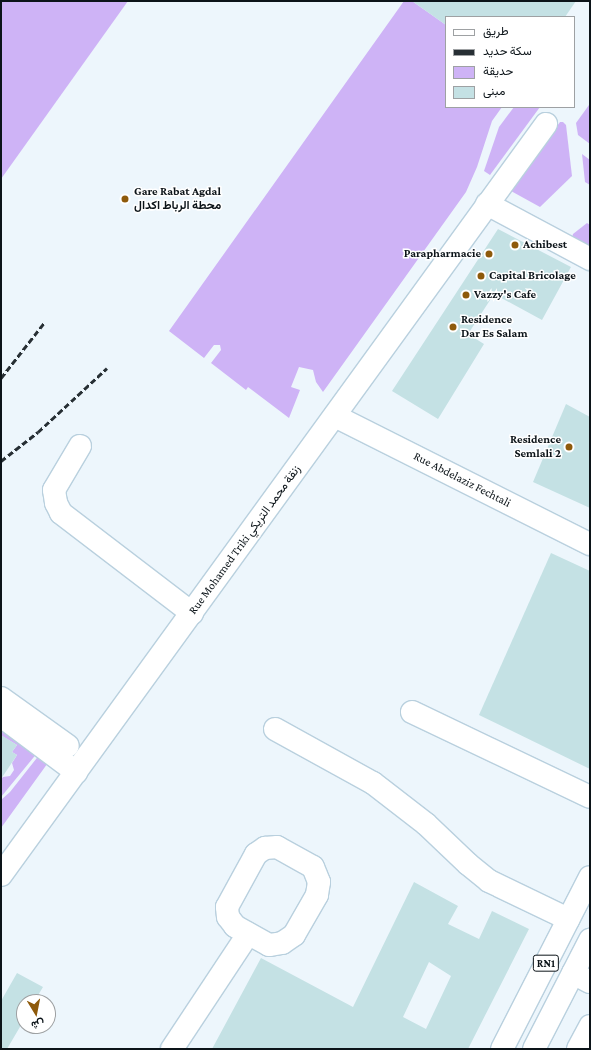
<!DOCTYPE html>
<html>
<head>
<meta charset="utf-8">
<style>
	body { margin:0 }
	#map { position:relative; width:591px; height:1050px; overflow:hidden; background:#edf6fc; font-family:"Crimson Pro",Vazirmatn,serif }
	div>[style] { position:absolute }
	.green>* { inset:0; background:#ceb3f6 }
	.building>* { inset:0; background:#c4e1e4 }
	.roads { filter:drop-shadow(1px 0 #b9d0de) drop-shadow(-1px 0 #b9d0de) drop-shadow(0 1px #b9d0de) drop-shadow(0 -1px #b9d0de) }
	.minor>* { height:22px; margin:-11px; padding:0 11px; transform-origin:11px; border-radius:11px; background:#fff }
	.major>* { height:22px; margin:-11px; padding:0 11px; transform-origin:11px; border-radius:11px; background:#fff }
	.rail>* { height:3px; margin-top:-1.5px; transform-origin:0; background:repeating-linear-gradient(90deg,#272f34 0 6px,transparent 0 9px) }
	.dots>* { width:11px; height:11px; translate:-50% -50%; box-sizing:border-box; border:2px solid #fff; border-radius:50% }
	span { translate:-50% -50%; white-space:nowrap; text-align:center; line-height:1.15; -webkit-text-stroke:3px #fff; paint-order:stroke }
	.shield-label span { padding:1px 3px; background:#fff; border:1px solid; border-radius:3px; -webkit-text-stroke-width:0 }
	.shield-label { font-size:11px; color:#0c1419; font-weight:700 }
	.poi-label { font-size:12px; color:#0c1419; font-weight:700 }
	.left { translate:0 -50%; text-align:left }
	.right { translate:-100% -50%; text-align:right }
	.street-label { font-size:12px; color:#0c1419 }
	.frame { position:absolute; inset:0; border:2px solid #0c1419; pointer-events:none }
	.legend { position:absolute; left:445px; top:16px; width:130px; height:92px; box-sizing:border-box; background:#fff; border:1px solid #9ea1a3; margin:0; padding:5px 7px; list-style:none; font-size:12px; color:#0c1419 }
	.legend li { display:flex; align-items:center; gap:8px; height:20px }
	.legend b { width:20px; border:1px solid #9ea1a3 }
	.north { position:absolute; left:16px; top:994px; width:40px; height:40px; box-sizing:border-box; background:#fff; border:1px solid #9ea1a3; border-radius:50%; rotate:170deg; font-size:11px; font-weight:700; line-height:16px; text-align:center; color:#0c1419 }
	.north::after { content:''; display:block; margin:auto; width:14px; height:18px; background:#8e5a0b; clip-path:polygon(50% 0,100% 100%,50% 72%,0 100%) }
</style>
</head>
<body>
<div id="map">
	<div class="green">
		<i style="clip-path:polygon(1px 1px,128px 1px,1px 179px)"></i>
		<i style="clip-path:polygon(404px 1px,412px 1px,446px 25px,446px 107px,502px 107px,492px 121px,477px 167px,466px 192px,323px 392px,316px 382px,313px 370px,299px 367px,291px 387px,300px 390px,289px 418px,248px 387px,246px 390px,211px 363px,221px 350px,220px 345px,214px 345px,204px 358px,169px 331px)"></i>
		<i style="clip-path:polygon(589px 105px,590px 106px,590px 144px,578px 135px,576px 123px)"></i>
		<i style="clip-path:polygon(514px 107px,540px 107px,490px 175px,484px 171px,499px 127px)"></i>
		<i style="clip-path:polygon(560px 122px,563px 122px,566px 125px,572px 176px,540px 207px,511px 191px)"></i>
		<i style="clip-path:polygon(582px 154px,590px 160px,590px 185px,585px 182px)"></i>
		<i style="clip-path:polygon(587px 223px,590px 225px,590px 248px,572px 238px,573px 234px)"></i>
		<i style="clip-path:polygon(1px 726px,38px 752px,1px 797px,1px 779px,3px 777px,10px 776px,14px 770px,12px 763px,17px 755px,12px 752px,17px 745px,2px 736px,1px 737px)"></i>
		<i style="clip-path:polygon(40px 754px,50px 760px,1px 828px,1px 800px,10px 792px)"></i>
	</div>
	<div class="building">
		<i style="clip-path:polygon(412px 1px,576px 1px,565px 17px,446px 17px,446px 25px)"></i>
		<i style="clip-path:polygon(498px 229px,571px 267px,542px 320px,494px 294px,468px 334px,484px 344px,438px 419px,392px 391px)"></i>
		<i style="clip-path:polygon(566px 404px,590px 417px,590px 508px,533px 482px)"></i>
		<i style="clip-path:polygon(551px 553px,590px 571px,590px 769px,479px 715px)"></i>
		<i style="clip-path:polygon(1px 735px,17px 745px,12px 752px,17px 755px,1px 779px)"></i>
		<i style="clip-path:polygon(evenodd,414px 882px,458px 906px,448px 924px,479px 939px,492px 911px,529px 929px,468px 1049px,212px 1049px,261px 958px,353px 1007px,414px 882px,429px 962px,451px 976px,426px 1029px,403px 1017px,429px 962px)"></i>
		<i style="clip-path:polygon(17px 973px,43px 987px,34px 1002px,24px 1002px,24px 1020px,7px 1049px,1px 1049px,1px 1001px)"></i>
	</div>
	<div class="roads">
		<div class="minor">
			<i style="left:487px;top:204px;width:117px;rotate:28.1deg"></i>
			<i style="left:335px;top:416px;width:285px;rotate:26.7deg"></i>
			<i style="left:80px;top:446px;width:51px;rotate:120.6deg"></i>
			<i style="left:54px;top:490px;width:13px;rotate:81deg"></i>
			<i style="left:56px;top:503px;width:11px;rotate:63deg"></i>
			<i style="left:61px;top:513px;width:165px;rotate:37.4deg"></i>
			<i style="left:1px;top:698px;width:82px;rotate:35.6deg"></i>
			<i style="left:412px;top:712px;width:197px;rotate:25.5deg"></i>
			<i style="left:1px;top:716px;width:94px;rotate:36.7deg"></i>
			<i style="left:275px;top:729px;width:112px;rotate:28.9deg"></i>
			<i style="left:373px;top:783px;width:67px;rotate:37.7deg"></i>
			<i style="left:426px;top:824px;width:58px;rotate:43.6deg"></i>
			<i style="left:468px;top:864px;width:27px;rotate:39deg"></i>
			<i style="left:489px;top:881px;width:88px;rotate:25.7deg"></i>
			<i style="left:277px;top:847px;width:41px;rotate:29.1deg"></i>
			<i style="left:313px;top:867px;width:16px;rotate:68deg"></i>
			<i style="left:319px;top:882px;width:13px;rotate:99deg"></i>
			<i style="left:317px;top:895px;width:46px;rotate:119.9deg"></i>
			<i style="left:294px;top:935px;width:14px;rotate:146deg"></i>
			<i style="left:282px;top:943px;width:13px;rotate:171deg"></i>
			<i style="left:269px;top:945px;width:39px;rotate:-151deg"></i>
			<i style="left:235px;top:926px;width:11px;rotate:-128deg"></i>
			<i style="left:228px;top:917px;width:10px;rotate:-96deg"></i>
			<i style="left:227px;top:907px;width:60px;rotate:-61.3deg"></i>
			<i style="left:256px;top:854px;width:11px;rotate:-34deg"></i>
			<i style="left:265px;top:848px;width:12px;rotate:-5deg"></i>
			<i style="left:1px;top:875px;width:928px;rotate:-54.03deg"></i>
			<i style="left:573px;top:973px;width:19px;rotate:28deg"></i>
			<i style="left:172px;top:1049px;width:138px;rotate:-56.5deg"></i>
			<i style="left:578px;top:1049px;width:26px;rotate:-62deg"></i>
		</div>
		<div class="major">
			<i style="left:502px;top:1049px;width:193px;rotate:-62.9deg"></i>
			<i style="left:534px;top:1049px;width:123px;rotate:-62.8deg"></i>
		</div>
	</div>
	<div class="rail">
		<i style="left:1px;top:378px;width:70px;rotate:-52deg"></i>
		<i style="left:1px;top:461px;width:47px;rotate:-38.1deg"></i>
		<i style="left:38px;top:432px;width:94px;rotate:-42.8deg"></i>
	</div>
	<div class="dots">
		<i style="left:125px;top:199px;background:#8e5a0b"></i>
		<i style="left:515px;top:245px;background:#8e5a0b"></i>
		<i style="left:489px;top:254px;background:#8e5a0b"></i>
		<i style="left:481px;top:276px;background:#8e5a0b"></i>
		<i style="left:466px;top:295px;background:#8e5a0b"></i>
		<i style="left:453px;top:327px;background:#8e5a0b"></i>
		<i style="left:569px;top:447px;background:#8e5a0b"></i>
	</div>
	<div class="shield-label">
		<span style="left:546px;top:963px">RN1</span>
	</div>
	<div class="poi-label">
		<span class="left" style="left:134px;top:199px">Gare Rabat Agdal<br>محطة الرباط اكدال</span>
		<span class="left" style="left:523px;top:245px">Achibest</span>
		<span class="right" style="left:481px;top:254px">Parapharmacie</span>
		<span class="left" style="left:489px;top:276px">Capital Bricolage</span>
		<span class="left" style="left:474px;top:295px">Vazzy's Cafe</span>
		<span class="left" style="left:461px;top:327px">Residence<br>Dar Es Salam</span>
		<span class="right" style="left:561px;top:447px">Residence<br>Semlali 2</span>
	</div>
	<div class="street-label">
		<span style="left:462px;top:480px;rotate:27deg">Rue Abdelaziz Fechtali</span>
		<span style="left:245px;top:540px;rotate:-54deg">Rue Mohamed Triki زنقة محمد التريكي</span>
	</div>
	<div class="frame"></div>
	<ul class="legend">
	<li><b style="height:5px;background:#fff"></b>طريق</li>
	<li><b style="height:5px;background:#272f34"></b>سكة حديد</li>
	<li><b style="height:11px;background:#ceb3f6"></b>حديقة</li>
	<li><b style="height:11px;background:#c4e1e4"></b>مبنى</li>
	</ul>
	<div class="north">ش</div>
</div>
</body>
</html>
